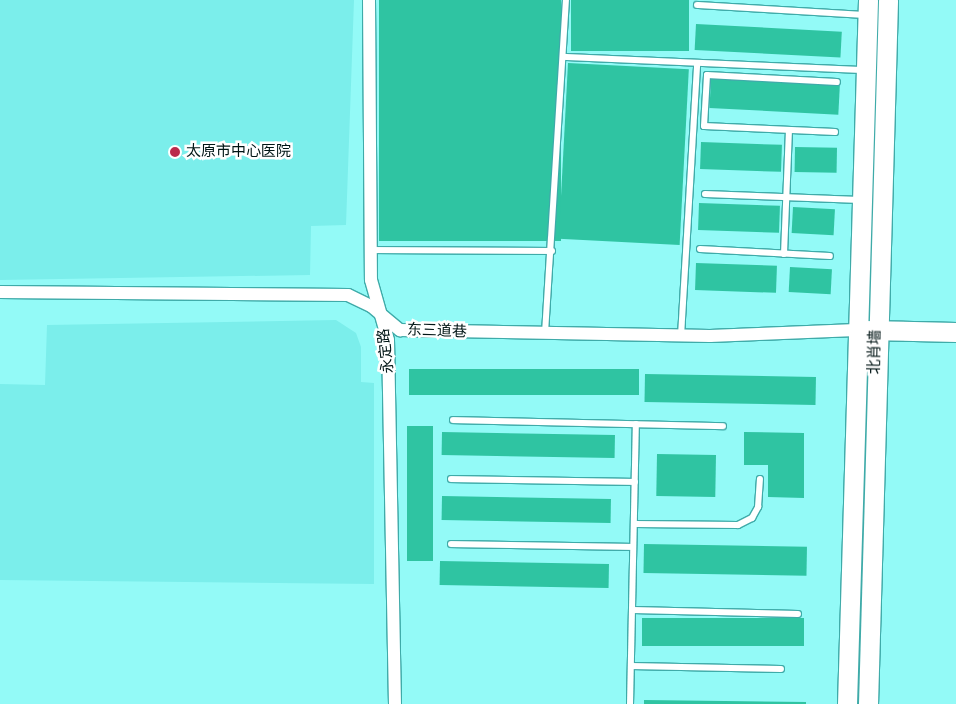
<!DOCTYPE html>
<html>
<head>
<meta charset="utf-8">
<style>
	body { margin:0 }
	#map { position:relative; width:956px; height:704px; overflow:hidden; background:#93faf7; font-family:"Fira Sans","Noto Sans SC",sans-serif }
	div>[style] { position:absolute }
	.built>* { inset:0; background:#7beeeb }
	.building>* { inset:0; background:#2fc4a2; transform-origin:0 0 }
	.roads { filter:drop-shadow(1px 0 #3faba9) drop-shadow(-1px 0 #3faba9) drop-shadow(0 1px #3faba9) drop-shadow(0 -1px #3faba9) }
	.lane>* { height:6px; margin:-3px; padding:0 3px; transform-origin:3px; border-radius:3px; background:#fff }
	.street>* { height:12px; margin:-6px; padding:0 6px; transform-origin:6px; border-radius:6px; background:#fff }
	.secondary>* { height:19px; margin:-9.5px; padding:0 9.5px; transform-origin:9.5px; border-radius:9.5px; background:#fff }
	.dots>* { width:14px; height:14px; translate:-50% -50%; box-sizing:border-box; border:2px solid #fff; border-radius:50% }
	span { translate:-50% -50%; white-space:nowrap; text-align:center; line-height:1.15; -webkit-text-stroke:5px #fff; paint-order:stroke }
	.poi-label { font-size:15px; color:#011515 }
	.left { translate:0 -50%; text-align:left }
	.street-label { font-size:15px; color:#011515 }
</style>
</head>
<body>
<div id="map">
	<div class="built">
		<i style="clip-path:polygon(0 0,354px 0,346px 225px,311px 226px,310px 275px,0 280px)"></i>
		<i style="clip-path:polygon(336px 320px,356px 333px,361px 347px,361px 382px,374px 383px,374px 584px,0 580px,0 384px,45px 385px,47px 325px)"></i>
	</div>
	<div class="building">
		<i style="left:379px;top:0;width:182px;height:241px"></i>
		<i style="left:571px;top:0;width:118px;height:51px"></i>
		<i style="left:696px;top:24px;width:146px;height:26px;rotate:3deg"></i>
		<i style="left:568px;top:63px;width:121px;height:176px;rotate:3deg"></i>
		<i style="left:711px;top:79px;width:129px;height:29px;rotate:3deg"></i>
		<i style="left:701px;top:142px;width:81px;height:27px;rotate:2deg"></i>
		<i style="left:795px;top:147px;width:42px;height:25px;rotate:1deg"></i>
		<i style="left:699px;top:203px;width:81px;height:27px;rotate:2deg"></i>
		<i style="left:793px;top:207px;width:42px;height:26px;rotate:3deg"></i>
		<i style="left:696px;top:263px;width:81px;height:27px;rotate:2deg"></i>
		<i style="left:790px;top:267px;width:42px;height:25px;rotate:3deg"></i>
		<i style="left:409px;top:369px;width:230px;height:26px"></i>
		<i style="left:645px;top:374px;width:171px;height:28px;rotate:1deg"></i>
		<i style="left:407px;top:426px;width:26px;height:135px"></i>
		<i style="left:442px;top:432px;width:173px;height:23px;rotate:1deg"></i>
		<i style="clip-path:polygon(744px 432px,804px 433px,804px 498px,768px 497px,768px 465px,744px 465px)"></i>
		<i style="left:657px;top:454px;width:59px;height:42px;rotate:1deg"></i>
		<i style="left:442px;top:496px;width:169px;height:24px;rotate:1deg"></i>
		<i style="left:644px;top:544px;width:163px;height:29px;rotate:1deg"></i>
		<i style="left:440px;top:561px;width:169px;height:24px;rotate:1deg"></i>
		<i style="left:642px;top:618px;width:162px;height:28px"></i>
		<i style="clip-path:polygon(644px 700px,806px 702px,806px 704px,644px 704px)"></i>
	</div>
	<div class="roads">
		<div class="lane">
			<i style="left:697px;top:5px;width:169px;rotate:3.4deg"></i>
			<i style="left:564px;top:57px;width:300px;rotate:2.5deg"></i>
			<i style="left:835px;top:132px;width:131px;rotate:-177.4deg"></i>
			<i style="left:704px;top:126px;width:51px;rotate:-86.6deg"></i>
			<i style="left:707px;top:75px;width:130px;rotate:3.1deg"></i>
			<i style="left:705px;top:194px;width:155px;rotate:2.2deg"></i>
			<i style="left:700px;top:249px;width:130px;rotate:3.1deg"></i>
			<i style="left:371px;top:250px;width:181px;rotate:0.3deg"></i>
			<i style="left:784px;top:254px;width:124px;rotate:-87.7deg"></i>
			<i style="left:545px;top:333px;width:334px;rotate:-86.4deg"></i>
			<i style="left:681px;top:336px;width:272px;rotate:-86.6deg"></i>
			<i style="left:453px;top:420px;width:270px;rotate:1.3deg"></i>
			<i style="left:451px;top:479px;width:184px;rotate:0.9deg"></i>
			<i style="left:635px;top:524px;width:103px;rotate:0.6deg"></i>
			<i style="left:738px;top:525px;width:16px;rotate:-27deg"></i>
			<i style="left:752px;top:518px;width:13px;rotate:-61deg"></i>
			<i style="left:758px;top:507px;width:28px;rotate:-86deg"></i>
			<i style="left:451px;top:544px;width:182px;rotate:0.9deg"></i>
			<i style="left:633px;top:610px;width:165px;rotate:1.4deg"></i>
			<i style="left:631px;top:666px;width:150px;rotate:1.1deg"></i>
			<i style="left:630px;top:704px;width:280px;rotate:-88.8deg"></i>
		</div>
		<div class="street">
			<i style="left:369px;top:0;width:280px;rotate:89.6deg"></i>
			<i style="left:371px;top:280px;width:62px;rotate:74.2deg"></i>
			<i style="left:388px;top:340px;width:364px;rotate:88.9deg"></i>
			<i style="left:0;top:292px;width:348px;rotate:0.5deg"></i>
			<i style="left:348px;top:295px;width:25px;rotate:26deg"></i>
			<i style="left:371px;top:306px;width:38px;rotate:40deg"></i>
			<i style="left:400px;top:330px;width:310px;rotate:1.1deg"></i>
			<i style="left:710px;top:336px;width:146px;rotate:-2.4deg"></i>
		</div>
		<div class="secondary">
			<i style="left:864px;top:330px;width:92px;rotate:1.2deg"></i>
			<i style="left:847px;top:704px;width:704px;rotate:-88.29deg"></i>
			<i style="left:868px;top:704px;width:704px;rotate:-88.37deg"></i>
		</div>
	</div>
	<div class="dots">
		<i style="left:175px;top:152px;background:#bb2a4c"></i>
	</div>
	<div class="poi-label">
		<span class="left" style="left:186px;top:152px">太原市中心医院</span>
	</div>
	<div class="street-label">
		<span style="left:437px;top:331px;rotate:2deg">东三道巷</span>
		<span style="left:386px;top:351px;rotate:-96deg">永定路</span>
		<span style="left:875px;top:352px;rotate:-89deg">北肖墙</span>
	</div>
</div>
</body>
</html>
